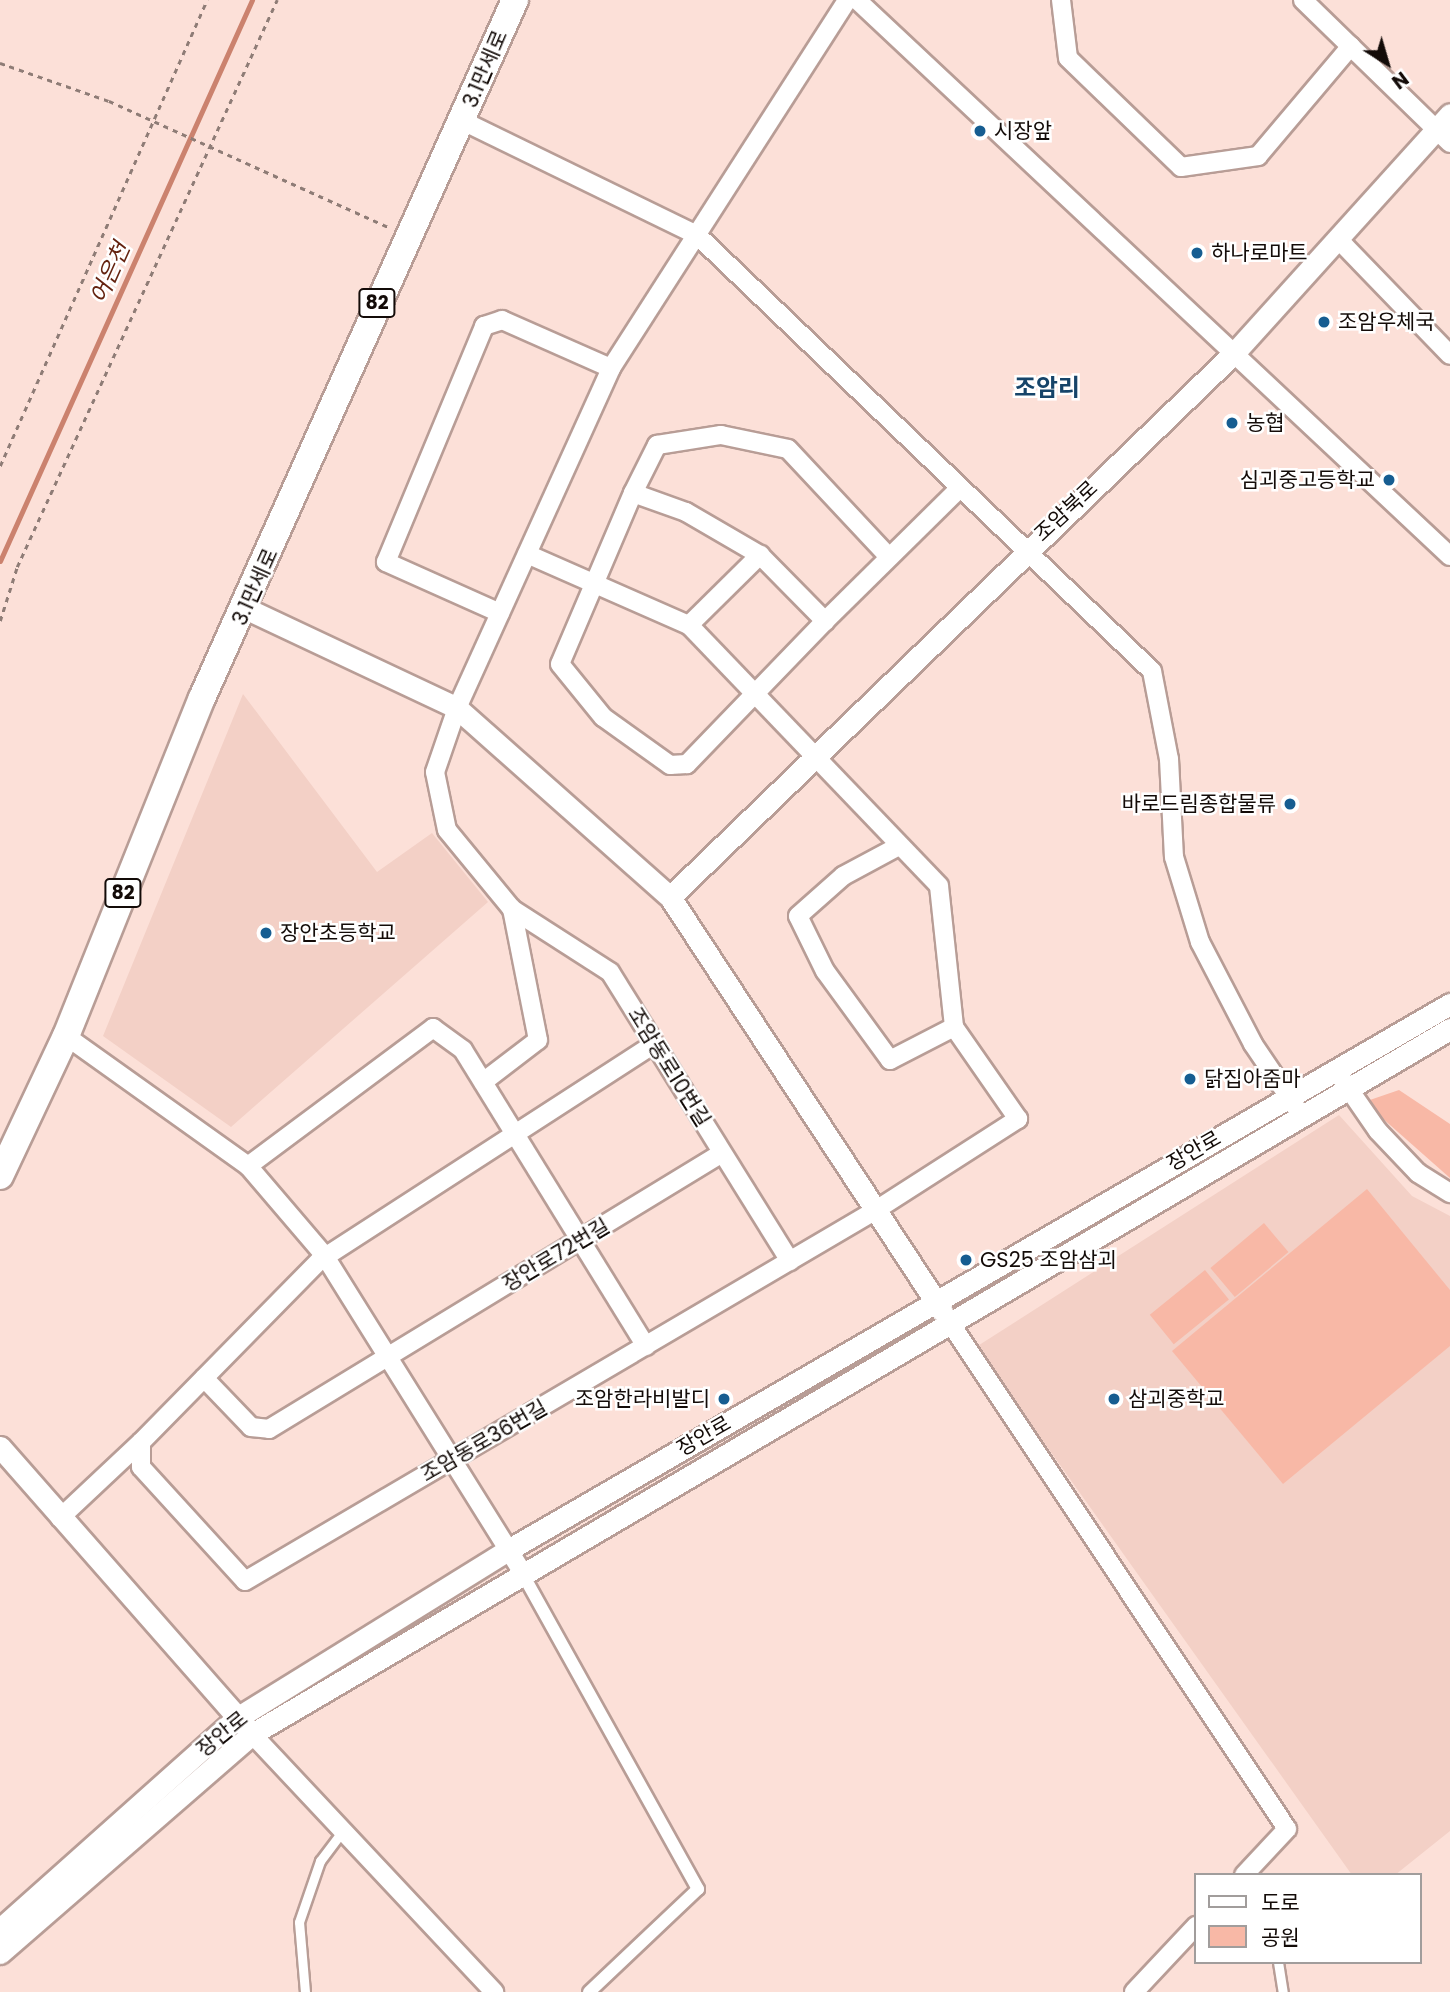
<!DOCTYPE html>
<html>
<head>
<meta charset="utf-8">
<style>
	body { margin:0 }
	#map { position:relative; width:1450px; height:1992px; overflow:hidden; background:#fce0d8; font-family:Poppins,"Noto Sans KR",sans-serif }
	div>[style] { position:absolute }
	.built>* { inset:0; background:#f3d0c6 }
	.green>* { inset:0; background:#f8b8a6; transform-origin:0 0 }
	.stream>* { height:5px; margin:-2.5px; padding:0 2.5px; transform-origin:2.5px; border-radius:2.5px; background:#cb826e }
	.path>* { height:2.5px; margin-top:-1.25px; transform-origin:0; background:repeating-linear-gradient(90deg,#8e7c76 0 5px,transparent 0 10px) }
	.roads { filter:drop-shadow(2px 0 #b89d96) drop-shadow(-2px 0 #b89d96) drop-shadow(0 2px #b89d96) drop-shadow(0 -2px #b89d96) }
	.service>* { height:9px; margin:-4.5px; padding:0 4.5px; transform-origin:4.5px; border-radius:4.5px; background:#fff }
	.pedestrian>* { height:12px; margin:-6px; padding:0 6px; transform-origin:6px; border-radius:6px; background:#fff }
	.minor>* { height:18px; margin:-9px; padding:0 9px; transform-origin:9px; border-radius:9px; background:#fff }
	.tertiary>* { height:21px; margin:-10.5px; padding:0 10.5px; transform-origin:10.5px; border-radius:10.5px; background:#fff }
	.primary>* { height:26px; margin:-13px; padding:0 13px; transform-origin:13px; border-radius:13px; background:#fff }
	.dots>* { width:19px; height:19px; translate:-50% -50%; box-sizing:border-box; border:4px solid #fff; border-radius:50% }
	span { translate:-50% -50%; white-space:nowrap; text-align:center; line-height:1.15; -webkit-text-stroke:5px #fff; paint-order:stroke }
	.shield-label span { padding:2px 5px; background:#fff; border:2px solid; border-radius:5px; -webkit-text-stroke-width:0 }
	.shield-label { font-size:19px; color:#130b08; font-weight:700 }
	.street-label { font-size:21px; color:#130b08 }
	.poi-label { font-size:21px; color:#130b08 }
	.left { translate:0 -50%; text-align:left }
	.right { translate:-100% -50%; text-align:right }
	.water-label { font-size:23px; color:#652310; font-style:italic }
	.quarter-label { font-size:24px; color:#164469; font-weight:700 }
	.legend { position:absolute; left:1194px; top:1873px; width:228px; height:91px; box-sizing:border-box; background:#fff; border:2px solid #a19d9c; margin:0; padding:9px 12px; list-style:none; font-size:21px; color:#130b08 }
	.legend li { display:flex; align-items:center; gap:14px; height:35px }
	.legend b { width:35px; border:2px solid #a19d9c }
	.north { position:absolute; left:1352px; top:28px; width:70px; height:70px; -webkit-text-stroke:5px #fff; paint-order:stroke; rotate:143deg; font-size:19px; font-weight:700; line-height:28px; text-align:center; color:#130b08 }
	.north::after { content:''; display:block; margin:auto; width:24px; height:32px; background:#130b08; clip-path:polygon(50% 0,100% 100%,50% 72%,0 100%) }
</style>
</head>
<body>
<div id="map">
	<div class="built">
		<i style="clip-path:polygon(243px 694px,377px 872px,432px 833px,488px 902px,231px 1127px,103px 1036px)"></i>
		<i style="clip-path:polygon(1339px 1115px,1412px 1196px,1450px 1216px,1450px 1831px,1395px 1875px,1352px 1875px,976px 1347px)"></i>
	</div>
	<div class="green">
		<i style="clip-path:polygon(1399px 1090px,1450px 1124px,1450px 1178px,1364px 1102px)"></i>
		<i style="clip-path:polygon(1367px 1189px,1450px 1290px,1450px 1346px,1283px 1484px,1172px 1351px)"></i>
		<i style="left:1264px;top:1223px;width:38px;height:70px;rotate:50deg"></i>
		<i style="left:1205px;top:1270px;width:38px;height:71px;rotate:51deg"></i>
	</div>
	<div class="stream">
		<i style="left:0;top:561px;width:615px;rotate:-65.81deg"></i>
	</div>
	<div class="path">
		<i style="left:0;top:63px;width:115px;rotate:19.2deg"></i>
		<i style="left:109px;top:101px;width:308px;rotate:24.3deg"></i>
		<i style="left:0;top:466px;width:510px;rotate:-66.05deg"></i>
		<i style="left:0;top:621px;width:57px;rotate:-72.5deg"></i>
		<i style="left:17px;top:567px;width:624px;rotate:-65.37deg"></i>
	</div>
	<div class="roads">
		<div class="service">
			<i style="left:1278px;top:1962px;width:30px;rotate:81deg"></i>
			<i style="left:305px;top:1992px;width:70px;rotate:-94.9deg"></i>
			<i style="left:299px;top:1922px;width:65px;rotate:-71deg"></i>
			<i style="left:320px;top:1861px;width:38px;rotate:-53deg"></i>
		</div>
		<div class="pedestrian">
			<i style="left:521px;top:1571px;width:364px;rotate:60.9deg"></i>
			<i style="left:698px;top:1889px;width:150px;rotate:136.6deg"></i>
		</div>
		<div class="minor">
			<i style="left:857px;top:0;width:813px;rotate:43.16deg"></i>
			<i style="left:1061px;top:0;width:58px;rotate:83.1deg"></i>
			<i style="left:1068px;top:58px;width:157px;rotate:44deg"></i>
			<i style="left:1181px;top:167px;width:78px;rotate:-8.1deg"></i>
			<i style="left:1258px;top:156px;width:144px;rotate:-49.8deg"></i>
			<i style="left:1303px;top:0;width:205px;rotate:44.2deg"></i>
			<i style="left:463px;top:121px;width:260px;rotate:26deg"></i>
			<i style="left:697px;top:235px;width:630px;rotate:43.78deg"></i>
			<i style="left:1152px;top:671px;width:90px;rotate:79.1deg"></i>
			<i style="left:1169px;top:759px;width:98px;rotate:87.1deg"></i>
			<i style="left:1174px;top:857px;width:89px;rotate:73deg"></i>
			<i style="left:1200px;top:942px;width:115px;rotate:62.5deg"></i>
			<i style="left:1253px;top:1044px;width:86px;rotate:55.9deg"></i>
			<i style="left:1338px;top:239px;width:161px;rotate:46deg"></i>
			<i style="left:633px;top:493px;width:56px;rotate:19.7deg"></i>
			<i style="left:686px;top:512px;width:86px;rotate:30.2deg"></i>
			<i style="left:760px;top:555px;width:93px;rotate:45.4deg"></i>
			<i style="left:825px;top:621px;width:199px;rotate:134deg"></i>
			<i style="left:687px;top:764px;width:17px;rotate:177deg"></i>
			<i style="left:670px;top:765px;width:82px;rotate:-144.4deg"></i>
			<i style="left:603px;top:717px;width:68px;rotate:-129.1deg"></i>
			<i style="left:560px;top:664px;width:186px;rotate:-66.9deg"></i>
			<i style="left:633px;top:493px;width:54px;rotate:-63.4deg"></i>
			<i style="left:657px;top:445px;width:65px;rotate:-8.9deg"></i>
			<i style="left:721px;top:435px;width:68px;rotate:11.8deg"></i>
			<i style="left:788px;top:449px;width:148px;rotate:46.9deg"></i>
			<i style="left:527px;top:554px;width:177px;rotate:23.7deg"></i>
			<i style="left:689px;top:625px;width:361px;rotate:46.2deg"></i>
			<i style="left:939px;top:886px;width:142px;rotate:83.9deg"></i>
			<i style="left:954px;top:1027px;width:72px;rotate:152.7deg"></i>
			<i style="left:890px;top:1060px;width:110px;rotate:-126.1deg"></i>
			<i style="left:825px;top:971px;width:61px;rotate:-116.1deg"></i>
			<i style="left:798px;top:916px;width:60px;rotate:-41.6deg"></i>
			<i style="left:843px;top:876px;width:61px;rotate:-28.2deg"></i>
			<i style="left:500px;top:613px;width:125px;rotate:-155.9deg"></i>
			<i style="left:386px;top:562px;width:256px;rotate:-67.4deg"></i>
			<i style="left:484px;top:326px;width:19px;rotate:-18deg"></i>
			<i style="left:502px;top:320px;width:119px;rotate:23.8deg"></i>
			<i style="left:825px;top:621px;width:185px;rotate:-44.6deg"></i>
			<i style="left:689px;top:625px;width:100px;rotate:-44.6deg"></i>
			<i style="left:66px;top:1036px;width:224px;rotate:35.5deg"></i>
			<i style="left:654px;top:1044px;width:398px;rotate:147.1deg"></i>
			<i style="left:320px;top:1260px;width:255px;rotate:134.5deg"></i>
			<i style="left:141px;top:1442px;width:25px;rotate:90deg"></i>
			<i style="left:141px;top:1467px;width:154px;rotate:47.6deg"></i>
			<i style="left:245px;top:1581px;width:732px;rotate:-30.45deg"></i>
			<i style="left:876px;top:1210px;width:169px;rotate:-32.7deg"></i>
			<i style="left:1018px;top:1119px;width:112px;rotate:-124.8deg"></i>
			<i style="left:1342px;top:1079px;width:63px;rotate:55.3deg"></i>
			<i style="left:1378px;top:1131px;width:58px;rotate:46.4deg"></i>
			<i style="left:1418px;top:1173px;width:38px;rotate:32deg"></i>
			<i style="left:483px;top:1082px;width:69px;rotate:-37.4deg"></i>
			<i style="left:538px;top:1040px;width:134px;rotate:-101.2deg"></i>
			<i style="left:790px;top:1261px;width:340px;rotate:-121.9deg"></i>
			<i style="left:610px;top:972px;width:117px;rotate:-147.3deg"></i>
			<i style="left:512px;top:909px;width:102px;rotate:-129.4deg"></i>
			<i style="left:447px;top:830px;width:59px;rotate:-101.7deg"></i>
			<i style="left:435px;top:772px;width:68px;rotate:-71deg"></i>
			<i style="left:457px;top:708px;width:373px;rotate:-65.6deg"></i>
			<i style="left:611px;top:368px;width:437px;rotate:-57.3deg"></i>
			<i style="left:949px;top:1321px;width:610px;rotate:56.36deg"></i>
			<i style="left:1287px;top:1829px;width:63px;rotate:133.1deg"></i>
			<i style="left:204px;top:1378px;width:68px;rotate:46.2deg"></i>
			<i style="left:251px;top:1427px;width:18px;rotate:6deg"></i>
			<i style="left:269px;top:1429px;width:530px;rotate:-31.35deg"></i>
			<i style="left:60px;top:1518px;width:111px;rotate:-43.2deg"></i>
			<i style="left:521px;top:1570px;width:370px;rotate:-122deg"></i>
			<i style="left:325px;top:1256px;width:118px;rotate:-130.5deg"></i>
			<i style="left:248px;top:1166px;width:231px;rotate:-36.7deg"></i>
			<i style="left:433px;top:1028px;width:37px;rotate:36deg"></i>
			<i style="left:463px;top:1050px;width:348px;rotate:58.3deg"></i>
			<i style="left:252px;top:1734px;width:354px;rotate:46.8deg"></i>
			<i style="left:1134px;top:1992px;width:91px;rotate:-46.8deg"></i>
		</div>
		<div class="tertiary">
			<i style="left:247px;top:609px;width:232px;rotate:25.2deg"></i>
			<i style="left:457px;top:708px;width:285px;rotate:41.6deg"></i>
			<i style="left:670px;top:897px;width:495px;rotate:56.7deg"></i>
			<i style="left:670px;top:897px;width:786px;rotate:-43.97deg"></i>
			<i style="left:1236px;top:351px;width:319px;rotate:-47.9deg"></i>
			<i style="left:0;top:1447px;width:373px;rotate:48.7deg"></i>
			<i style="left:0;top:1929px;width:317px;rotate:-41.7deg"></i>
			<i style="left:237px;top:1718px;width:319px;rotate:-31.8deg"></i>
			<i style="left:508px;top:1550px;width:1089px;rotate:-30.1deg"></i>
			<i style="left:0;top:1953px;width:334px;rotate:-41deg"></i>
			<i style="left:252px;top:1734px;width:1390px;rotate:-30.48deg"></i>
		</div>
		<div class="primary">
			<i style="left:0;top:1176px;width:155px;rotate:-64.8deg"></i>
			<i style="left:66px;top:1036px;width:364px;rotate:-68.1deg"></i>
			<i style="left:202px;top:698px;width:765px;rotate:-65.85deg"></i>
		</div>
	</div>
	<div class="dots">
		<i style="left:980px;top:131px;background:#165d91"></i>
		<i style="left:1197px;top:253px;background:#165d91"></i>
		<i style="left:1324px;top:322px;background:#165d91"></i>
		<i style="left:1232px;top:423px;background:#165d91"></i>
		<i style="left:1389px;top:480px;background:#165d91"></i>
		<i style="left:1290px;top:804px;background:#165d91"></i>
		<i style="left:266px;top:933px;background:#165d91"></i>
		<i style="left:1190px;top:1079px;background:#165d91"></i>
		<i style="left:966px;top:1260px;background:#165d91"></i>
		<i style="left:724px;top:1399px;background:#165d91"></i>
		<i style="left:1114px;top:1399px;background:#165d91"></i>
	</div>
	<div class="shield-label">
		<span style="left:377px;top:303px">82</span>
		<span style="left:123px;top:893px">82</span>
	</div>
	<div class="street-label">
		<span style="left:485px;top:69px;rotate:-67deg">3.1만세로</span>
		<span style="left:1066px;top:511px;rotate:-43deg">조암북로</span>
		<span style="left:255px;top:587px;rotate:-66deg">3.1만세로</span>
		<span style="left:669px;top:1067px;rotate:58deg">조암동로10번길</span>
		<span style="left:1194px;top:1151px;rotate:-30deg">장안로</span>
		<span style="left:556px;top:1255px;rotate:-31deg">장안로72번길</span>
		<span style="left:704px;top:1436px;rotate:-30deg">장안로</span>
		<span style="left:484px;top:1441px;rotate:-30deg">조암동로36번길</span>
		<span style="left:222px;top:1734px;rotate:-39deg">장안로</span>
	</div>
	<div class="poi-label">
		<span class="left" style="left:994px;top:131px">시장앞</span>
		<span class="left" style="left:1211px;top:253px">하나로마트</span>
		<span class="left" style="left:1338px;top:322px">조암우체국</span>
		<span class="left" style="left:1246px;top:423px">농협</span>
		<span class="right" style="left:1375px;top:480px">심괴중고등학교</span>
		<span class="right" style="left:1276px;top:804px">바로드림종합물류</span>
		<span class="left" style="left:280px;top:933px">장안초등학교</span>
		<span class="left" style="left:1204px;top:1079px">닭집아줌마</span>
		<span class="left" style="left:980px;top:1260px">GS25 조암삼괴</span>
		<span class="right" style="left:710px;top:1399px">조암한라비발디</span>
		<span class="left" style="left:1128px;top:1399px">삼괴중학교</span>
	</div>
	<div class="water-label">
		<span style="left:110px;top:273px;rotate:-66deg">어은천</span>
	</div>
	<div class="quarter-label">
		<span style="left:1047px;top:388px">조암리</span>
	</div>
	<ul class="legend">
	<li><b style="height:9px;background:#fff"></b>도로</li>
	<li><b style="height:19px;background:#f8b8a6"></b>공원</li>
	</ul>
	<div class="north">N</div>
</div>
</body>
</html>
